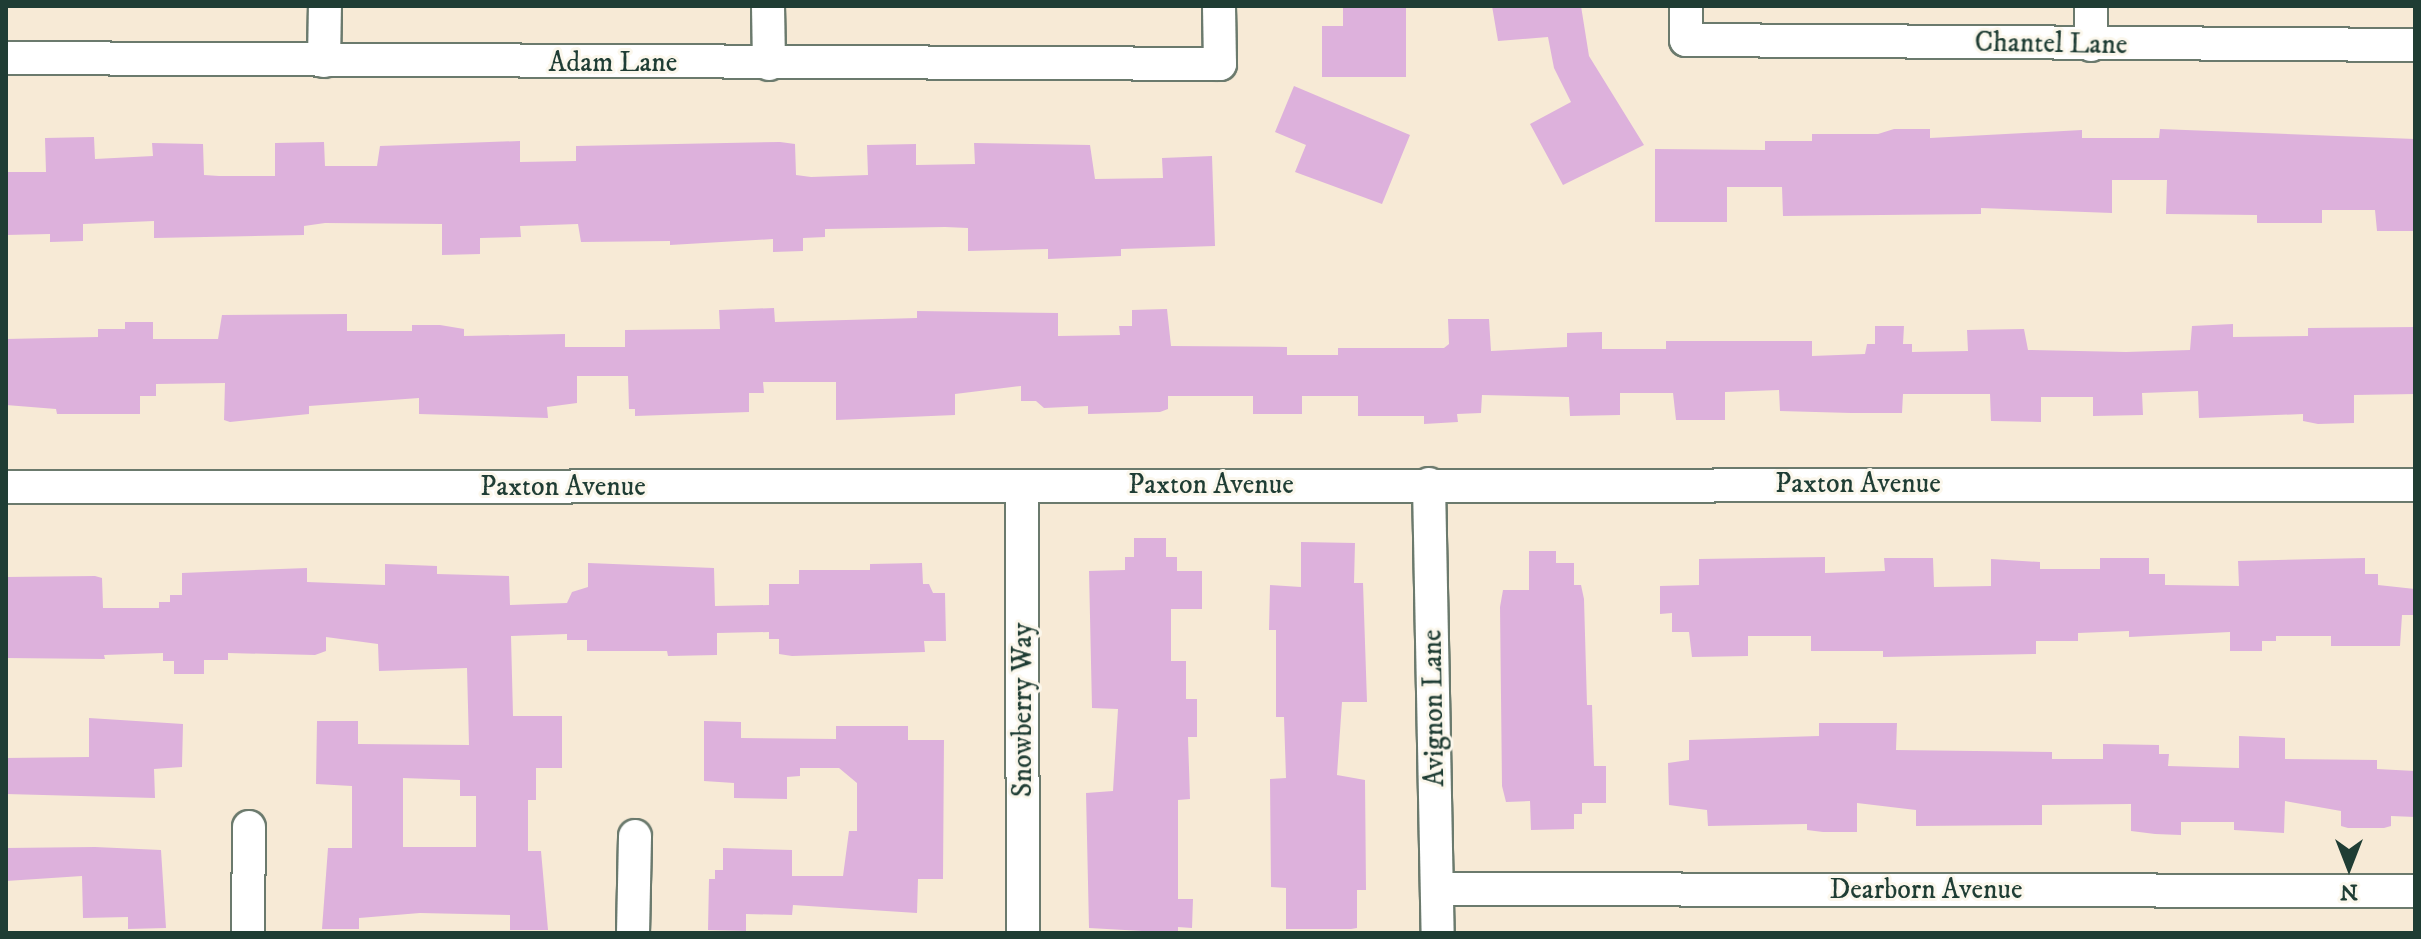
<!DOCTYPE html>
<html>
<head>
<meta charset="utf-8">
<style>
	body { margin:0 }
	#map { position:relative; width:2421px; height:939px; overflow:hidden; background:#f7ead6; font-family:"IM FELL DW Pica",serif }
	div>[style] { position:absolute }
	.building>* { inset:0; background:#ddb1dc }
	.roads { filter:drop-shadow(2px 0 #6b7a6d) drop-shadow(-2px 0 #6b7a6d) drop-shadow(0 2px #6b7a6d) drop-shadow(0 -2px #6b7a6d) }
	.minor>* { height:32px; margin:-16px; padding:0 16px; transform-origin:16px; border-radius:16px; background:#fff }
	span { translate:-50% -50%; white-space:nowrap; text-align:center; line-height:1.15; -webkit-text-stroke:6px #fbf7ec; paint-order:stroke }
	.street-label { font-size:28px; color:#1f3d34 }
	.frame { position:absolute; inset:0; border:8px solid #1f3d34; pointer-events:none }
	.north { position:absolute; left:2309px; top:827px; width:80px; height:80px; -webkit-text-stroke:6px #fbf7ec; paint-order:stroke; rotate:180deg; font-size:22px; font-weight:700; line-height:32px; text-align:center; color:#1f3d34 }
	.north::after { content:''; display:block; margin:auto; width:28px; height:36px; background:#1f3d34; clip-path:polygon(50% 0,100% 100%,50% 72%,0 100%) }
</style>
</head>
<body>
<div id="map">
	<div class="building">
		<i style="clip-path:polygon(1343px 6px,1406px 6px,1406px 77px,1322px 77px,1322px 26px,1343px 26px)"></i>
		<i style="clip-path:polygon(1492px 6px,1581px 6px,1589px 56px,1644px 145px,1563px 185px,1530px 124px,1571px 102px,1554px 68px,1548px 37px,1498px 41px)"></i>
		<i style="clip-path:polygon(1294px 86px,1410px 135px,1382px 204px,1295px 172px,1306px 145px,1275px 132px)"></i>
		<i style="clip-path:polygon(1894px 129px,1930px 129px,1930px 138px,2082px 130px,2082px 138px,2159px 138px,2160px 129px,2415px 139px,2415px 231px,2377px 231px,2375px 210px,2322px 210px,2322px 223px,2257px 223px,2257px 215px,2166px 214px,2167px 180px,2112px 180px,2112px 213px,1981px 208px,1981px 214px,1783px 216px,1782px 187px,1727px 187px,1727px 222px,1655px 222px,1655px 149px,1765px 150px,1765px 141px,1812px 141px,1812px 134px,1878px 134px)"></i>
		<i style="clip-path:polygon(94px 137px,95px 159px,153px 156px,152px 143px,203px 144px,204px 175px,219px 176px,275px 176px,275px 143px,324px 142px,325px 166px,377px 166px,380px 146px,520px 141px,520px 162px,576px 161px,576px 146px,780px 142px,795px 144px,796px 175px,811px 177px,868px 175px,867px 145px,916px 144px,916px 165px,975px 164px,974px 143px,1090px 145px,1095px 179px,1163px 178px,1162px 158px,1212px 156px,1215px 246px,1121px 249px,1121px 256px,1048px 259px,1048px 249px,968px 251px,968px 228px,945px 227px,825px 229px,825px 237px,803px 238px,803px 251px,773px 252px,773px 239px,670px 245px,670px 241px,581px 242px,578px 224px,520px 226px,521px 237px,480px 238px,480px 254px,442px 255px,442px 224px,325px 223px,304px 226px,304px 235px,154px 238px,154px 221px,83px 224px,83px 241px,50px 242px,50px 234px,6px 235px,6px 172px,46px 172px,45px 138px)"></i>
		<i style="clip-path:polygon(774px 308px,775px 322px,917px 318px,917px 311px,1058px 313px,1058px 336px,1120px 335px,1119px 326px,1132px 326px,1132px 310px,1167px 309px,1171px 346px,1287px 347px,1287px 355px,1338px 355px,1338px 348px,1444px 348px,1449px 344px,1448px 319px,1489px 319px,1491px 351px,1567px 347px,1567px 333px,1602px 332px,1602px 349px,1666px 349px,1666px 341px,1812px 341px,1812px 356px,1865px 354px,1867px 344px,1875px 344px,1875px 326px,1904px 326px,1903px 344px,1912px 344px,1912px 352px,1968px 351px,1967px 330px,2024px 329px,2028px 350px,2126px 352px,2190px 350px,2192px 326px,2233px 324px,2233px 337px,2308px 336px,2308px 328px,2415px 327px,2415px 394px,2354px 395px,2354px 423px,2318px 424px,2303px 421px,2303px 414px,2199px 418px,2198px 391px,2142px 393px,2143px 415px,2093px 416px,2093px 397px,2041px 397px,2041px 422px,1991px 421px,1990px 394px,1903px 394px,1902px 413px,1851px 413px,1780px 411px,1779px 390px,1725px 392px,1725px 420px,1676px 420px,1673px 393px,1620px 393px,1620px 415px,1570px 416px,1569px 397px,1482px 395px,1481px 413px,1457px 414px,1458px 422px,1424px 424px,1424px 416px,1358px 416px,1358px 396px,1302px 396px,1302px 414px,1253px 414px,1253px 396px,1168px 396px,1168px 409px,1160px 412px,1088px 414px,1088px 406px,1044px 408px,1036px 401px,1021px 401px,1021px 386px,955px 394px,955px 415px,836px 420px,836px 382px,763px 382px,764px 393px,749px 393px,749px 412px,635px 416px,635px 409px,629px 409px,628px 376px,577px 376px,577px 403px,547px 407px,548px 418px,419px 414px,419px 398px,309px 406px,309px 414px,230px 422px,224px 420px,225px 383px,156px 384px,156px 396px,140px 396px,140px 414px,57px 414px,56px 409px,6px 405px,6px 339px,98px 337px,98px 329px,125px 329px,125px 322px,153px 322px,153px 339px,218px 339px,222px 315px,347px 314px,347px 331px,412px 331px,412px 325px,440px 325px,464px 329px,464px 336px,565px 334px,565px 347px,625px 347px,625px 330px,720px 329px,719px 310px)"></i>
		<i style="clip-path:polygon(1134px 538px,1166px 538px,1166px 557px,1177px 557px,1177px 571px,1202px 571px,1202px 609px,1171px 609px,1171px 661px,1186px 661px,1186px 699px,1197px 699px,1197px 737px,1188px 737px,1190px 799px,1178px 800px,1178px 899px,1193px 899px,1192px 928px,1178px 927px,1178px 933px,1089px 928px,1086px 793px,1113px 791px,1118px 709px,1092px 708px,1089px 571px,1125px 570px,1125px 557px,1134px 557px)"></i>
		<i style="clip-path:polygon(1301px 542px,1355px 543px,1354px 583px,1363px 583px,1367px 702px,1342px 702px,1337px 775px,1365px 780px,1366px 890px,1357px 890px,1357px 928px,1351px 929px,1286px 929px,1286px 888px,1271px 887px,1270px 779px,1286px 778px,1284px 717px,1276px 717px,1276px 630px,1269px 630px,1270px 585px,1301px 587px)"></i>
		<i style="clip-path:polygon(1529px 551px,1556px 551px,1556px 563px,1574px 563px,1574px 585px,1581px 585px,1584px 599px,1587px 705px,1592px 705px,1594px 766px,1606px 766px,1606px 803px,1582px 803px,1582px 814px,1574px 814px,1574px 829px,1531px 830px,1530px 801px,1506px 802px,1502px 786px,1500px 607px,1503px 590px,1529px 590px)"></i>
		<i style="clip-path:polygon(1825px 557px,1825px 573px,1885px 571px,1884px 558px,1933px 558px,1934px 587px,1991px 586px,1991px 559px,2040px 562px,2040px 569px,2100px 569px,2100px 558px,2149px 558px,2149px 574px,2165px 574px,2165px 585px,2239px 586px,2238px 561px,2365px 558px,2365px 574px,2378px 574px,2378px 585px,2415px 589px,2415px 615px,2402px 615px,2400px 646px,2331px 646px,2331px 636px,2276px 636px,2276px 641px,2262px 641px,2262px 651px,2230px 651px,2230px 632px,2129px 637px,2129px 631px,2078px 633px,2078px 641px,2036px 641px,2036px 654px,1883px 657px,1883px 651px,1811px 651px,1811px 636px,1748px 636px,1748px 656px,1692px 657px,1689px 632px,1672px 632px,1672px 613px,1660px 614px,1660px 586px,1699px 585px,1699px 559px)"></i>
		<i style="clip-path:polygon(evenodd,588px 563px,714px 568px,715px 606px,769px 605px,769px 584px,799px 584px,799px 570px,870px 570px,870px 564px,922px 563px,923px 584px,929px 584px,933px 593px,945px 593px,946px 641px,924px 641px,925px 652px,792px 656px,779px 654px,779px 639px,769px 639px,769px 632px,717px 633px,717px 655px,668px 656px,667px 651px,587px 651px,587px 640px,567px 640px,567px 634px,511px 636px,513px 716px,562px 716px,562px 768px,536px 768px,536px 800px,528px 800px,528px 851px,541px 851px,548px 930px,510px 930px,510px 915px,420px 913px,359px 918px,359px 929px,322px 929px,328px 848px,352px 848px,352px 786px,316px 784px,317px 721px,358px 721px,358px 744px,469px 745px,467px 668px,379px 671px,378px 644px,326px 637px,326px 651px,315px 655px,228px 653px,228px 660px,204px 660px,204px 674px,174px 674px,174px 661px,163px 661px,163px 653px,104px 655px,105px 659px,6px 658px,6px 577px,95px 576px,102px 578px,103px 608px,159px 608px,159px 602px,170px 602px,170px 595px,182px 595px,182px 573px,307px 568px,307px 582px,385px 585px,385px 564px,437px 566px,437px 574px,509px 576px,510px 605px,567px 603px,572px 592px,588px 587px,588px 563px,403px 778px,460px 780px,460px 796px,476px 796px,476px 847px,403px 847px,403px 778px)"></i>
		<i style="clip-path:polygon(89px 718px,183px 724px,182px 767px,154px 769px,155px 798px,6px 794px,6px 758px,89px 757px)"></i>
		<i style="clip-path:polygon(704px 721px,741px 722px,741px 738px,836px 739px,836px 726px,908px 726px,908px 740px,944px 740px,943px 879px,918px 879px,917px 913px,793px 905px,792px 915px,746px 914px,746px 931px,708px 930px,709px 879px,715px 879px,715px 870px,723px 870px,723px 848px,792px 850px,792px 876px,843px 876px,849px 831px,857px 831px,857px 783px,839px 768px,800px 768px,800px 776px,787px 777px,787px 799px,734px 798px,734px 783px,704px 781px)"></i>
		<i style="clip-path:polygon(1819px 723px,1897px 723px,1896px 750px,2052px 752px,2052px 759px,2103px 759px,2103px 744px,2159px 745px,2159px 754px,2169px 754px,2168px 766px,2239px 768px,2239px 736px,2285px 738px,2285px 759px,2377px 760px,2377px 769px,2415px 771px,2415px 817px,2391px 816px,2391px 826px,2384px 828px,2348px 828px,2341px 826px,2341px 811px,2285px 801px,2284px 833px,2234px 830px,2234px 822px,2181px 822px,2181px 835px,2155px 834px,2131px 831px,2131px 804px,2042px 805px,2042px 825px,1916px 826px,1916px 810px,1857px 803px,1857px 832px,1823px 832px,1807px 830px,1807px 824px,1708px 826px,1707px 810px,1669px 805px,1668px 763px,1689px 760px,1689px 740px,1819px 736px)"></i>
		<i style="clip-path:polygon(95px 847px,161px 850px,166px 928px,128px 929px,128px 917px,83px 918px,82px 876px,6px 881px,6px 848px)"></i>
	</div>
	<div class="roads">
		<div class="minor">
			<i style="left:768px;top:6px;width:58px;rotate:89deg"></i>
			<i style="left:1686px;top:6px;width:34px;rotate:90deg"></i>
			<i style="left:1686px;top:40px;width:729px;rotate:0.39deg"></i>
			<i style="left:2091px;top:45px;width:39px;rotate:-90deg"></i>
			<i style="left:6px;top:58px;width:1214px;rotate:0.28deg"></i>
			<i style="left:1220px;top:64px;width:58px;rotate:-91deg"></i>
			<i style="left:324px;top:61px;width:55px;rotate:-89deg"></i>
			<i style="left:1429px;top:484px;width:449px;rotate:88.9deg"></i>
			<i style="left:6px;top:487px;width:2409px;rotate:-0.05deg"></i>
			<i style="left:1022px;top:487px;width:446px;rotate:89.9deg"></i>
			<i style="left:1438px;top:889px;width:977px;rotate:0.12deg"></i>
			<i style="left:248px;top:933px;width:106px;rotate:-89.5deg"></i>
			<i style="left:633px;top:933px;width:97px;rotate:-88.8deg"></i>
		</div>
	</div>
	<div class="street-label">
		<span style="left:2051px;top:44px;rotate:1deg">Chantel Lane</span>
		<span style="left:613px;top:63px">Adam Lane</span>
		<span style="left:1858px;top:484px">Paxton Avenue</span>
		<span style="left:1211px;top:485px">Paxton Avenue</span>
		<span style="left:563px;top:487px">Paxton Avenue</span>
		<span style="left:1434px;top:708px;rotate:-91deg">Avignon Lane</span>
		<span style="left:1023px;top:710px;rotate:-90deg">Snowberry Way</span>
		<span style="left:1926px;top:890px">Dearborn Avenue</span>
	</div>
	<div class="frame"></div>
	<div class="north">N</div>
</div>
</body>
</html>
